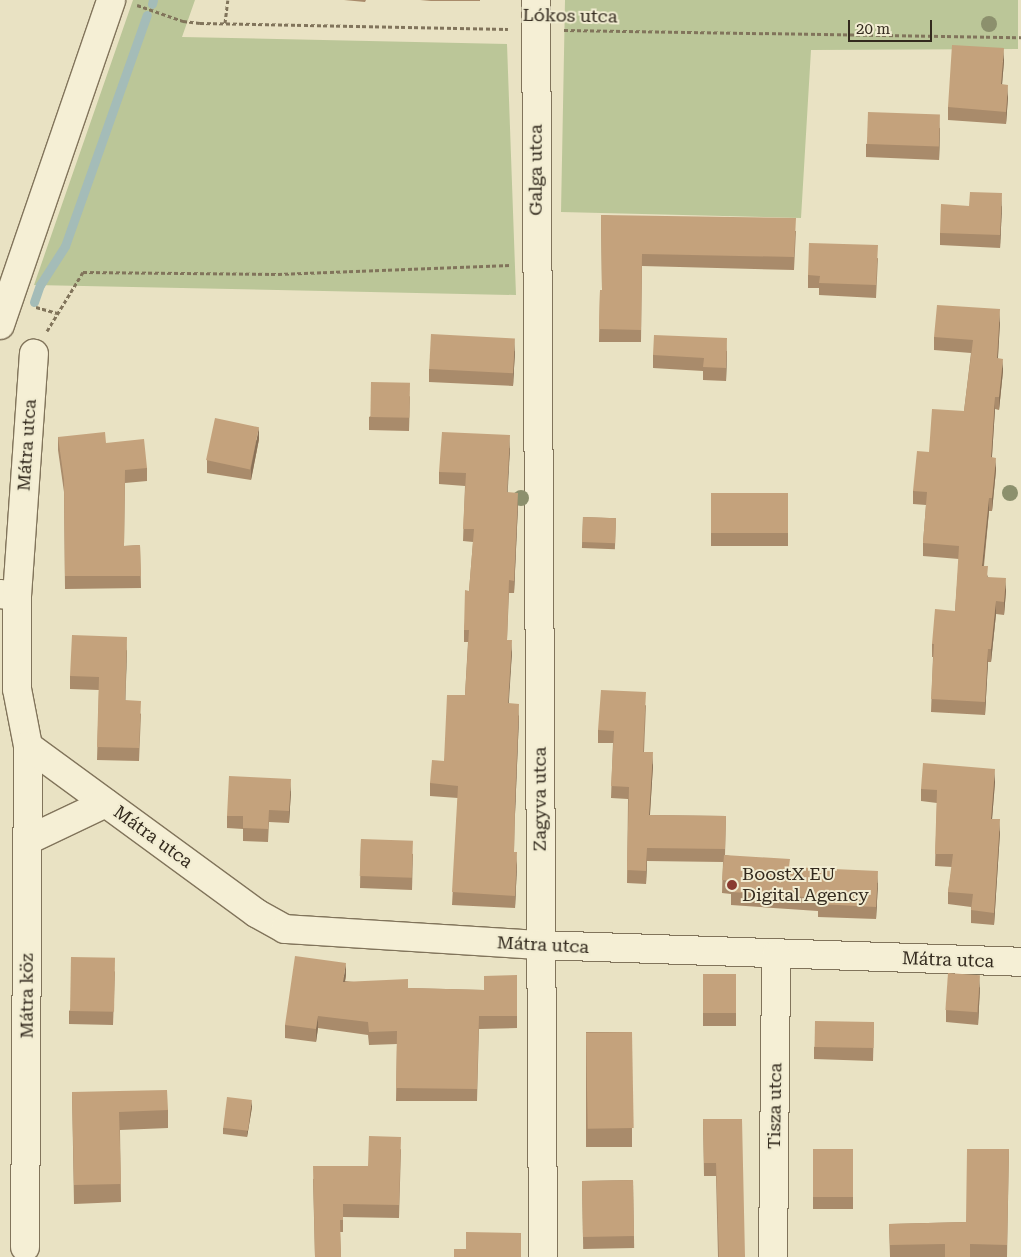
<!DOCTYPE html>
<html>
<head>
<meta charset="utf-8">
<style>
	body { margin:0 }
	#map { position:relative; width:1021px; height:1257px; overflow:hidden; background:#e9e2c3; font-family:"Roboto Serif",serif }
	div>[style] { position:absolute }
	.green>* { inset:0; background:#bbc698 }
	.stream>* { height:9px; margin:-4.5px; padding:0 4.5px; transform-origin:4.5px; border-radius:4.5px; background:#a4bcb8 }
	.path>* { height:3px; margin-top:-1.5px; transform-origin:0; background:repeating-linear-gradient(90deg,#81745b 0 4px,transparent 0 6.5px) }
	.roads { filter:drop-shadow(1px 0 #81745b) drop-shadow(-1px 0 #81745b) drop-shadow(0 1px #81745b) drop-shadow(0 -1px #81745b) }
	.minor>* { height:28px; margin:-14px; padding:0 14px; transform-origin:14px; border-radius:14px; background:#f5efd5 }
	.tertiary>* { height:28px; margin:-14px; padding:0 14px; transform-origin:14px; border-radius:14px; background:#f5efd5 }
	.trees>* { width:16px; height:16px; margin:-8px; border-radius:50%; background:#8c906d }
	.wall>* { inset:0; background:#a98b6b; transform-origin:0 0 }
	.shaded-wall>* { inset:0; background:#897157 }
	.building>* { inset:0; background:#c4a27c; transform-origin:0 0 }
	.dots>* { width:14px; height:14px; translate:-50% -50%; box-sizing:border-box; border:2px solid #f1ecd1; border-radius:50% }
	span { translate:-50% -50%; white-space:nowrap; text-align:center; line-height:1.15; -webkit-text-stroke:4px #f1ecd1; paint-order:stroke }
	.street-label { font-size:18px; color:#332a1e }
	.poi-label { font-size:18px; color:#332a1e }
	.left { translate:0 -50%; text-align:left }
	.scale { position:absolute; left:848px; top:20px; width:84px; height:22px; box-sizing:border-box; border:2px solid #332a1e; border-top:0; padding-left:6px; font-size:15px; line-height:18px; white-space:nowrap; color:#332a1e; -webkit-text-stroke:4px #f1ecd1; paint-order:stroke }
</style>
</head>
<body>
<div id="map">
	<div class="green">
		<i style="clip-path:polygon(133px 0,195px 0,182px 37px,507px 44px,516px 295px,34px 285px)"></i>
		<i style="clip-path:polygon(565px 0,1018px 0,1018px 49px,811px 50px,801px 218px,561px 212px)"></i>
	</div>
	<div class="stream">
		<i style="left:152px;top:4px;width:4px;rotate:-76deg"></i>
		<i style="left:34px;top:302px;width:18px;rotate:-71deg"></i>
		<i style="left:40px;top:285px;width:46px;rotate:-57.3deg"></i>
		<i style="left:65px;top:246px;width:245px;rotate:-70.5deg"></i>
	</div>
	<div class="path">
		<i style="left:137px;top:5px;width:49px;rotate:19.2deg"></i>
		<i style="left:183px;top:21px;width:17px;rotate:7deg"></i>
		<i style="left:200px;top:23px;width:308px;rotate:1.1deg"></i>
		<i style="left:225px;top:23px;width:23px;rotate:-83deg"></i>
		<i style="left:564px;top:30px;width:457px;rotate:0.9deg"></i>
		<i style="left:36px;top:307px;width:22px;rotate:16deg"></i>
		<i style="left:47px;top:331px;width:69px;rotate:-58.6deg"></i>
		<i style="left:83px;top:272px;width:195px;rotate:0.6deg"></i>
		<i style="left:278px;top:274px;width:233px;rotate:-2.2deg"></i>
	</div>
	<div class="roads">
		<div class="minor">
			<i style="left:536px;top:0;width:1257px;rotate:89.68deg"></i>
			<i style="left:0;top:594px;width:17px;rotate:7deg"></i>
			<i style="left:17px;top:596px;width:93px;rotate:90deg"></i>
			<i style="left:17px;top:689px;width:58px;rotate:79.1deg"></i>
			<i style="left:28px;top:746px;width:501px;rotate:90.34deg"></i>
			<i style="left:17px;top:596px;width:243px;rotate:-86deg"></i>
			<i style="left:28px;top:746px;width:283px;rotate:36.2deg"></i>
			<i style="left:256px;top:913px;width:33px;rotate:29deg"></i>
			<i style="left:285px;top:929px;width:256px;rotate:3.6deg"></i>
			<i style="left:540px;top:945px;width:481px;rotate:2deg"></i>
			<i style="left:28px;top:840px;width:86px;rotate:-25.4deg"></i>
			<i style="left:773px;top:1257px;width:302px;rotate:-89.4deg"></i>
		</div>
		<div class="tertiary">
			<i style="left:0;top:325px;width:343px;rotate:-71.1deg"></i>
		</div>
	</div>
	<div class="trees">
		<i style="left:989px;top:24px"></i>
		<i style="left:1010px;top:493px"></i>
		<i style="left:521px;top:498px"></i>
	</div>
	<div class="wall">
		<i style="clip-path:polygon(344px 0,366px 0,365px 2px)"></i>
		<i style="clip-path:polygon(420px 0,480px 0,480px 1px,431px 1px)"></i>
		<i style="clip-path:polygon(1004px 61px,1002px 84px,1008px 97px,1006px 124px,948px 120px,948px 107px)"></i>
		<i style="clip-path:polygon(940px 128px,939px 160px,866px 157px,866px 144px)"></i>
		<i style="clip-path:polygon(1002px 206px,1000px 248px,940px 245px,940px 233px)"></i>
		<i style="clip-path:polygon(601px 215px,796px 231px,794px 270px,642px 266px,641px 342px,599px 342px,600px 290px,602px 290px)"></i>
		<i style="clip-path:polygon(878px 258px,876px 298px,819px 295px,819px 288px,808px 288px,808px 275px)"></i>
		<i style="clip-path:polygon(1000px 322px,998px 358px,1003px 371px,999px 410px,995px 409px,992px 457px,996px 470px,992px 511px,989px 511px,984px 566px,988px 577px,1006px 591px,1004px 615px,996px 614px,991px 662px,988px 662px,985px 715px,931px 712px,933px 657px,932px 657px,932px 644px,955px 611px,959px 559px,923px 556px,923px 543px,926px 505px,913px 504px,913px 491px,964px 411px,971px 353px,934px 350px,934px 337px)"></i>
		<i style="clip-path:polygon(515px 351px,513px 386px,429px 382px,429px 369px)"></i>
		<i style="clip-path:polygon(727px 351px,726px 381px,703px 380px,703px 371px,653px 368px,653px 355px)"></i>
		<i style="clip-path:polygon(410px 396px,409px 431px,369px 430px,369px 417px)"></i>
		<i style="clip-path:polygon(58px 437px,106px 443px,147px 468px,147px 481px,125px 483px,124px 546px,140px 545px,141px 588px,65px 589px,64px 492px,58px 450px)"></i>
		<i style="clip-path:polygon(259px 439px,251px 480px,207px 473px,207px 460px)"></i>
		<i style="clip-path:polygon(510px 448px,507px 492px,518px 505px,514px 593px,509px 593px,507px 640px,512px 652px,508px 703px,519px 716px,515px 814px,514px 852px,517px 865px,515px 908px,452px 905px,458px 798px,430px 796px,430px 783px,444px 761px,465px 695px,468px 642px,464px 642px,464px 630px,469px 591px,473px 542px,463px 541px,465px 486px,439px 484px,439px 472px)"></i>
		<i style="left:711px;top:493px;width:77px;height:53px"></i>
		<i style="left:583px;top:517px;width:33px;height:31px;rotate:2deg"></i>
		<i style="clip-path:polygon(127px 650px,125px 700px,141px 714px,139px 761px,97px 760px,99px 690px,70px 689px,70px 676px)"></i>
		<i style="clip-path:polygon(646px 705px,644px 752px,653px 765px,650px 815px,726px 816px,725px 855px,878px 883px,876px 919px,818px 917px,818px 911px,731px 905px,731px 894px,722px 893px,723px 862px,647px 861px,646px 884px,627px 883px,628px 799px,611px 798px,613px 743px,598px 743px,598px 730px)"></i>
		<i style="clip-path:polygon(995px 782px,992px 819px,1000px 832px,994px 925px,971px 923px,971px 907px,948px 904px,948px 892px,952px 867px,935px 866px,937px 803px,921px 801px,921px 789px)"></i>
		<i style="clip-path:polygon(291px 791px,289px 823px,269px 822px,268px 842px,243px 841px,243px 829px,227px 828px,227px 816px)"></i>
		<i style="clip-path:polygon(361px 839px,413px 854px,412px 890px,360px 888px)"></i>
		<i style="clip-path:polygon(115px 971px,113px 1025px,69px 1024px,69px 1011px)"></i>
		<i style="left:703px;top:974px;width:33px;height:52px"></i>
		<i style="clip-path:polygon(346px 975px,345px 981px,408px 988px,484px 990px,517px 975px,517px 1028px,479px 1029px,477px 1101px,396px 1101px,397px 1044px,369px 1045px,368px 1035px,318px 1028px,316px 1042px,285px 1038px,285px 1025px)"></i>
		<i style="clip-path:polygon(980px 987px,978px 1025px,946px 1022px,946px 1010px)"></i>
		<i style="clip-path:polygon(874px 1022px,873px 1061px,814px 1059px,814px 1047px)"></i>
		<i style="left:632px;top:1032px;width:115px;height:46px;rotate:90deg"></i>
		<i style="clip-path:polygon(72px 1092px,168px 1110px,168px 1128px,120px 1130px,121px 1202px,74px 1204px)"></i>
		<i style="clip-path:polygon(252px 1107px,247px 1137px,223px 1134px,223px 1128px)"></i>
		<i style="clip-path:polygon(703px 1119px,745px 1257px,718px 1257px,716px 1176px,704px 1176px)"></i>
		<i style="clip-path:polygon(401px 1149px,399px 1218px,343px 1217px,343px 1232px,340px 1232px,341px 1257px,315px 1257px,313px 1179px,368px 1166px)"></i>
		<i style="left:813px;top:1149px;width:40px;height:60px"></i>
		<i style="clip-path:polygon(1009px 1149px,1007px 1257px,890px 1257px,889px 1224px,966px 1222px)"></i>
		<i style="left:633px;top:1180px;width:68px;height:51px;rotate:89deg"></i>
	</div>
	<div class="shaded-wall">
		<i style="clip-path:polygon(1004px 48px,1004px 61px,1001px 97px,1001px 84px)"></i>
		<i style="clip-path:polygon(1008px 85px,1008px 97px,1006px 124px,1006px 112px)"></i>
		<i style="clip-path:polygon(940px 115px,940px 128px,939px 160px,939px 147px)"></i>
		<i style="clip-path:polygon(1002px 193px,1002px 206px,1000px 248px,1000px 235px)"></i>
		<i style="clip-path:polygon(1000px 309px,1000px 322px,997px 371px,997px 358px)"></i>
		<i style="clip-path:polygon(515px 338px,515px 351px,513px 386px,513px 373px)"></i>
		<i style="clip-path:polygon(727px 338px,727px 351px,726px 381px,726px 368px)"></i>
		<i style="clip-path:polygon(1003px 359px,1003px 371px,999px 410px,999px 397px)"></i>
		<i style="clip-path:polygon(995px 397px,995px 409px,991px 470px,991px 457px)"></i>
		<i style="clip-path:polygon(259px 427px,259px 439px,251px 480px,251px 468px)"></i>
		<i style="clip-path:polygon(510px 435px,510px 448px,507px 505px,507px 492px)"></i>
		<i style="clip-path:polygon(996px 458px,996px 470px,992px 511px,992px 498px)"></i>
		<i style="clip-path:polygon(518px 493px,518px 505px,514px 593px,514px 581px)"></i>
		<i style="clip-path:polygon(989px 498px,989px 511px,982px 579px,982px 566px)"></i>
		<i style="clip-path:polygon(1006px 578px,1006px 591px,1004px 615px,1004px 602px)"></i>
		<i style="clip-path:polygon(996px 601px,996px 614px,991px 662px,991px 649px)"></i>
		<i style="clip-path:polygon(127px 637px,127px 650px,125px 713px,125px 700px)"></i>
		<i style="clip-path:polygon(512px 640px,512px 652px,508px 716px,508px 703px)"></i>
		<i style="clip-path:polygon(988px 649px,988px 662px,985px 715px,985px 702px)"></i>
		<i style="clip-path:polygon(519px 704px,519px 716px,515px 814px,515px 801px)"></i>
		<i style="clip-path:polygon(653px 752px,653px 765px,649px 828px,649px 815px)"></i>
		<i style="clip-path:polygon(995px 769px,995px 782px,991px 832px,991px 819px)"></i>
		<i style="clip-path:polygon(291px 779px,291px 791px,289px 823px,289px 811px)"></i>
		<i style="clip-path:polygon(1000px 819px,1000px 832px,994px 925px,994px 913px)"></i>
		<i style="clip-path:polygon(647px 848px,647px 861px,646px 884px,646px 871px)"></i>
		<i style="clip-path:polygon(517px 852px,517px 865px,515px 908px,515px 896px)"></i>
		<i style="clip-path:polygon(878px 871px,878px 883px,876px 919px,876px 907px)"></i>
		<i style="clip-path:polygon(346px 963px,346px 975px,343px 994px,343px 982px)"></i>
		<i style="clip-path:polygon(980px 975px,980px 987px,978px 1025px,978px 1012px)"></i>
		<i style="clip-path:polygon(318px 1016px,318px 1028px,316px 1042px,316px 1029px)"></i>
		<i style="clip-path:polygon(252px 1100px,252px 1107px,247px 1137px,247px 1131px)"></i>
	</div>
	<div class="building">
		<i style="clip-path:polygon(952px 45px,1004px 48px,1001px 84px,1008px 85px,1006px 112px,948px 107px)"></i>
		<i style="left:868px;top:112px;width:72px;height:32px;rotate:2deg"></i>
		<i style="clip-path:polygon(970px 192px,1002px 193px,1000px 235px,940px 233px,941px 204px,969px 206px)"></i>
		<i style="clip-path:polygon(601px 215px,796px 218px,794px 257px,642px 254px,641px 330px,599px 329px,600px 290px,602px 290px)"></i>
		<i style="clip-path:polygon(809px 243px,878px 245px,876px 285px,819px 283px,820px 276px,808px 275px)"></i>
		<i style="clip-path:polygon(937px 305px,1000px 309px,997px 358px,1003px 359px,999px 397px,995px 397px,991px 457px,996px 458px,992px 498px,989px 498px,982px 566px,988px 566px,987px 577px,1006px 578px,1004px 602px,996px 601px,991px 649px,988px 649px,985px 702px,931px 699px,934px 644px,932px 644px,935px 609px,955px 611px,959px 546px,923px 543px,927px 492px,913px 491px,917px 451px,929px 452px,932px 409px,964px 411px,973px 340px,934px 337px)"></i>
		<i style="left:431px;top:334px;width:84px;height:35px;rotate:3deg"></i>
		<i style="clip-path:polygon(654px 335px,727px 338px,726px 368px,703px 367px,704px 358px,653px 355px)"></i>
		<i style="left:371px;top:382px;width:39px;height:35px;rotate:1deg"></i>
		<i style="left:215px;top:418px;width:45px;height:43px;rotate:12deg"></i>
		<i style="clip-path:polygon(105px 432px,106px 443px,144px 439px,147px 468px,125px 470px,124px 546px,140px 545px,141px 576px,65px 576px,64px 480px,58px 437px)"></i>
		<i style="clip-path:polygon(442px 432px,510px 435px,507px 492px,518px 493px,514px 581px,509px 580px,507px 640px,512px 640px,508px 703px,519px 704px,515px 801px,514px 852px,517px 852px,515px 896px,452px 892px,458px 786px,430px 783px,432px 760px,444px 761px,447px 695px,465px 695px,469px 630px,464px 630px,465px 590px,469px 591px,474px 529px,463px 529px,466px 473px,439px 472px)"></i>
		<i style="left:711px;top:493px;width:77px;height:40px"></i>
		<i style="left:583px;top:517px;width:33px;height:25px;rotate:2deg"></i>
		<i style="clip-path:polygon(72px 635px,127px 637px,125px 700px,141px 701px,139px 748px,97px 747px,99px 677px,70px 676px)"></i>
		<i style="clip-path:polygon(601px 690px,646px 692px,643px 752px,653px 752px,649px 815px,726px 816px,725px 849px,647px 848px,646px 871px,627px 870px,629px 787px,611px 786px,614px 731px,598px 730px)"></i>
		<i style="clip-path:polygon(923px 763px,995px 769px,991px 819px,1000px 819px,994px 913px,971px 910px,973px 894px,948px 892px,953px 854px,935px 854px,937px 790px,921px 789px)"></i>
		<i style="clip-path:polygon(229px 776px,291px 779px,289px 811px,269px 810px,268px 829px,243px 828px,243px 816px,227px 816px)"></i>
		<i style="left:361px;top:839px;width:52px;height:37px;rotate:2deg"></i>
		<i style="clip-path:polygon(724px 855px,790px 859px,789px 867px,878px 871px,876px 907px,818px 904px,819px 898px,731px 892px,732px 881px,722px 880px)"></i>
		<i style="clip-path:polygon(295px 956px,346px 963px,343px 982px,408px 979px,408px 988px,484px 990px,484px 976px,517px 975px,517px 1016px,479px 1016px,477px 1089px,396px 1088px,397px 1031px,369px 1032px,368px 1022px,318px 1016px,316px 1029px,285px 1025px)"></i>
		<i style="left:71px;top:957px;width:44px;height:54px;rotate:1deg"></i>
		<i style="left:948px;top:973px;width:32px;height:37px;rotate:4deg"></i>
		<i style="left:703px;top:974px;width:33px;height:39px"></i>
		<i style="left:815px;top:1021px;width:59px;height:26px;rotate:1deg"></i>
		<i style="left:632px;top:1032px;width:96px;height:46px;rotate:89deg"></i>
		<i style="clip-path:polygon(167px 1090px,168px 1110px,119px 1112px,121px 1184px,74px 1185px,72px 1092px)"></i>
		<i style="left:227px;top:1097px;width:25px;height:31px;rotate:7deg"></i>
		<i style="clip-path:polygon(703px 1119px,742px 1119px,745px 1257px,719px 1257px,716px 1163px,704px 1163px)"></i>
		<i style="clip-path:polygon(369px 1136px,401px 1137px,399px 1205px,343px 1204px,343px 1220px,340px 1220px,341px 1257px,315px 1257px,313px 1166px,368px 1166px)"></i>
		<i style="left:813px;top:1149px;width:40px;height:48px"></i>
		<i style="clip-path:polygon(967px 1149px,1009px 1149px,1007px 1245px,970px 1244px,970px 1257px,945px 1257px,945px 1244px,890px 1245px,889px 1224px,966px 1222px)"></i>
		<i style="left:633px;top:1180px;width:56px;height:51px;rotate:89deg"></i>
		<i style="clip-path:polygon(466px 1232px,521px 1233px,521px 1257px,454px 1257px,454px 1249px,466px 1249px)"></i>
	</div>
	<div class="dots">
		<i style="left:732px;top:885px;background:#8a3b31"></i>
	</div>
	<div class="street-label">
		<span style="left:570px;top:16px;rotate:1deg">Lókos utca</span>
		<span style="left:536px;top:170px;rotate:-90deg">Galga utca</span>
		<span style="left:27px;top:445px;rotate:-86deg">Mátra utca</span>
		<span style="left:540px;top:799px;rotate:-90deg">Zagyva utca</span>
		<span style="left:153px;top:837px;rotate:36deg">Mátra utca</span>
		<span style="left:543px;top:945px;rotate:3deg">Mátra utca</span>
		<span style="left:948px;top:960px;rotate:2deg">Mátra utca</span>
		<span style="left:27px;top:996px;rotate:-90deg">Mátra köz</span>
		<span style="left:775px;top:1106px;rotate:-89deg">Tisza utca</span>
	</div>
	<div class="poi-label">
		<span class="left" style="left:742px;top:885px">BoostX EU<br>Digital Agency</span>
	</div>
	<div class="scale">20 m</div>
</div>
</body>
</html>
